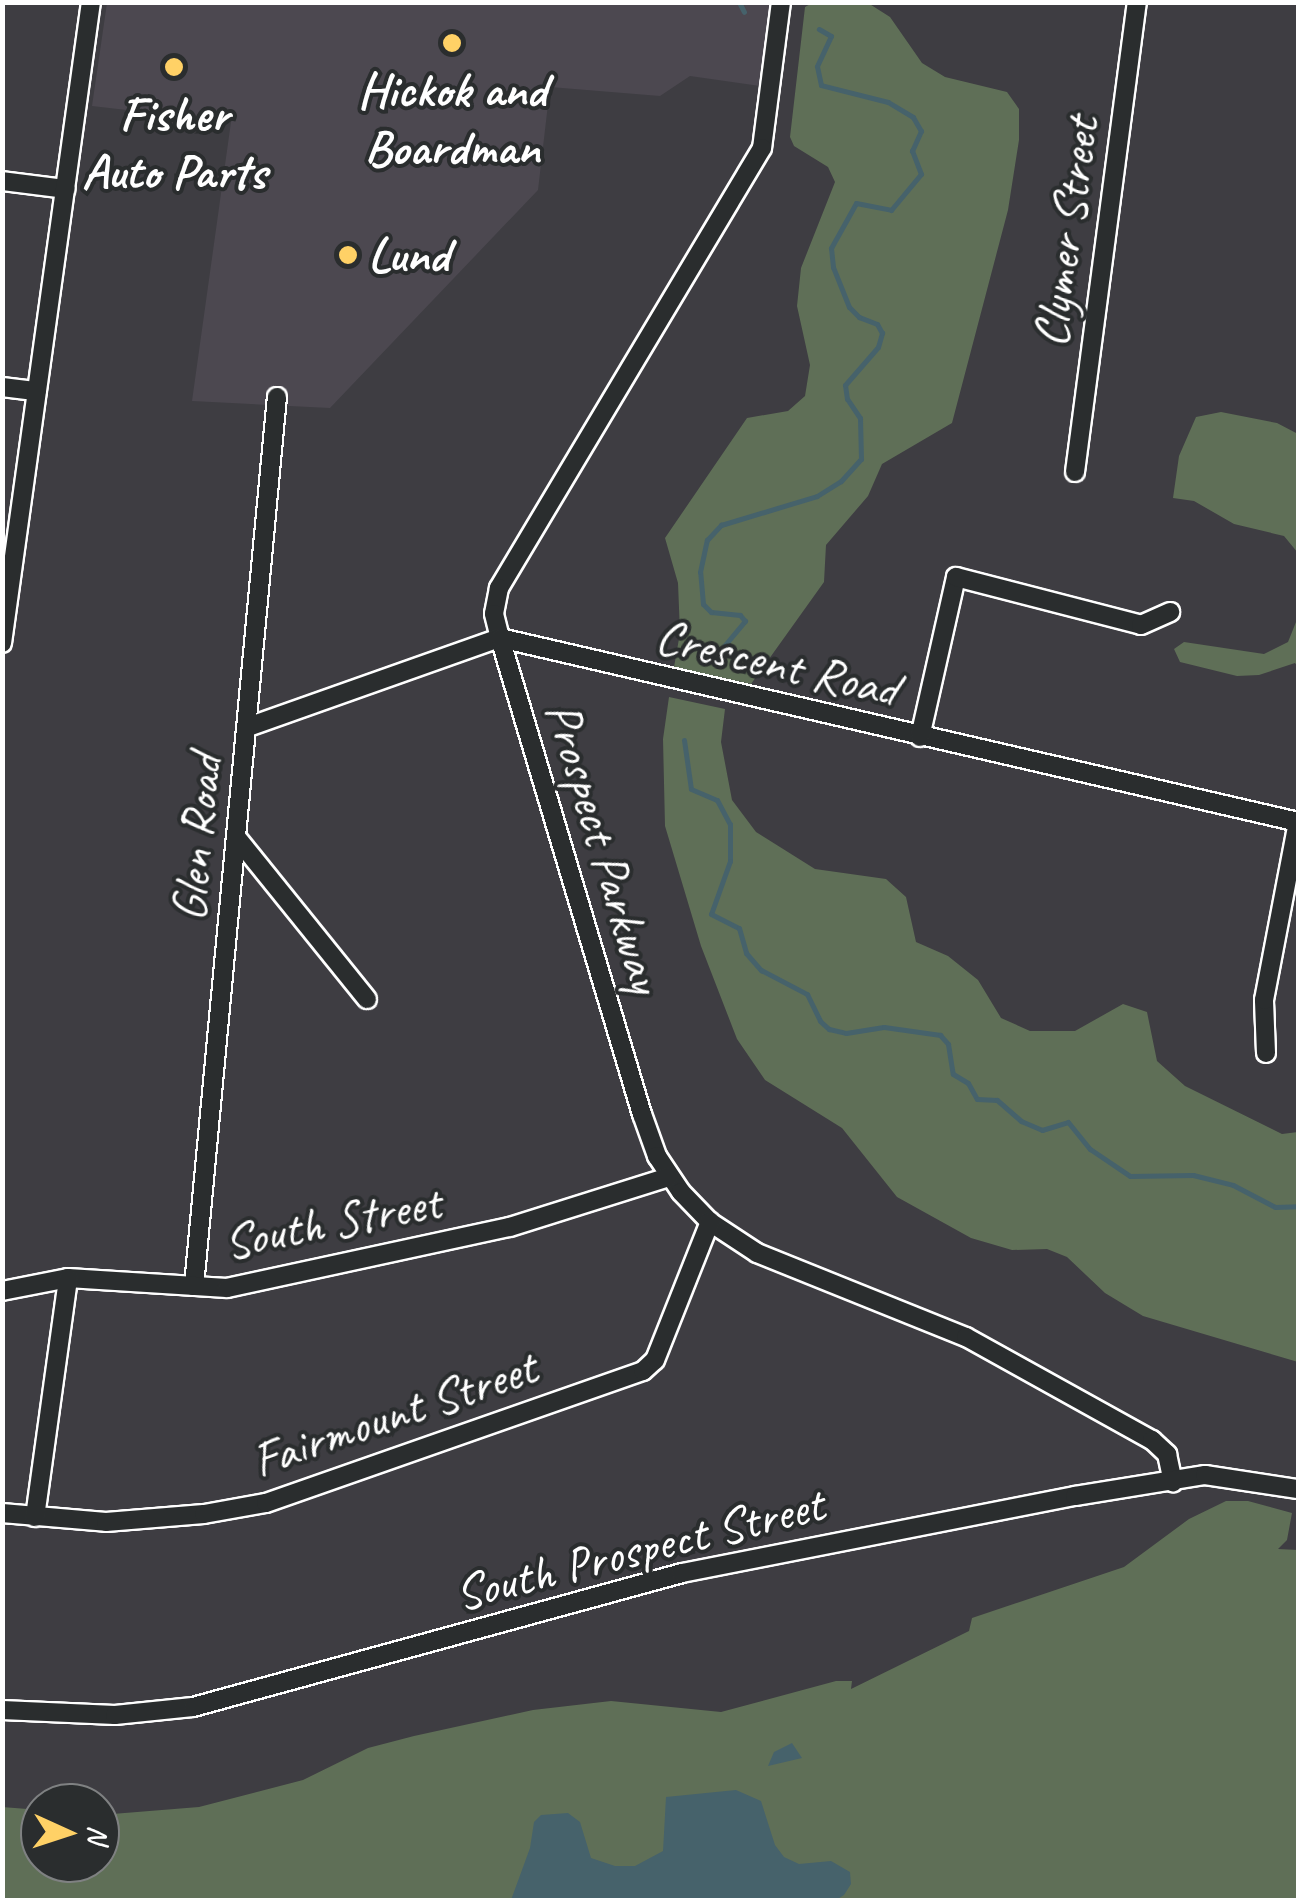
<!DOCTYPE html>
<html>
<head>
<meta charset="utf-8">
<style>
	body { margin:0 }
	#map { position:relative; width:1301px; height:1903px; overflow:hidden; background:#3e3d42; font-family:Caveat,sans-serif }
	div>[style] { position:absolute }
	.built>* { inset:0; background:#4c4850 }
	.green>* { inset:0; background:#5f6f57 }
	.water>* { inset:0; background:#46626b }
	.stream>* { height:5px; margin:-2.5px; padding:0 2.5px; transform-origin:2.5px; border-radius:2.5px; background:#46626b }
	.roads { filter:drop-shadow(2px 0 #fff) drop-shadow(-2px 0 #fff) drop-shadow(0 2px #fff) drop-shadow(0 -2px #fff) }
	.street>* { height:18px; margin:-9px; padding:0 9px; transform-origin:9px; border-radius:9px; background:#2a2d2e }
	.dots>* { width:28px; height:28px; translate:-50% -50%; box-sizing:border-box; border:5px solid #2a2d2e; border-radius:50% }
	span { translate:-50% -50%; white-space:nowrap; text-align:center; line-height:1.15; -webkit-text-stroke:8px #2a2d2e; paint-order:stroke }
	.poi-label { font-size:50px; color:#fff; font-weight:700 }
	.left { translate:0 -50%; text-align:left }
	.street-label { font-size:50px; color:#fff }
	.frame { position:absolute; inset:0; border:5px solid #fff; pointer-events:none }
	.north { position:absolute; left:20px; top:1783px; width:100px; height:100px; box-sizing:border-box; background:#2a2d2e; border:2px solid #7f8182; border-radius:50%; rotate:93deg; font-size:28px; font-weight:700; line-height:40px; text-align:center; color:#fff }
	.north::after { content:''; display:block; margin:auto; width:35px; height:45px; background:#ffd166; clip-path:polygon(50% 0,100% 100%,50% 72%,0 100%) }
</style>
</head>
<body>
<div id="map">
	<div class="built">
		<i style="clip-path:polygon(107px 3px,770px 3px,760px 86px,690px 76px,660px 96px,550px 87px,538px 190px,330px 408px,192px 401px,231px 122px,92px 106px)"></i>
	</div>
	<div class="green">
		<i style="clip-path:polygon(814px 2px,868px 3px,890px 17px,922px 63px,945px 77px,1007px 92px,1019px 109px,1019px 140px,1008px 210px,952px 423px,882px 464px,868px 496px,826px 545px,824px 582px,751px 684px,674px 667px,680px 633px,678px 583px,665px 538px,747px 418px,788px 411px,805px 396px,810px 365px,797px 306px,801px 268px,835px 182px,828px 167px,794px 146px,790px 137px,805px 7px)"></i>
		<i style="clip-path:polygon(1221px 412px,1277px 423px,1298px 434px,1298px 553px,1284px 536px,1234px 524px,1194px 501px,1173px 498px,1179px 456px,1196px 417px)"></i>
		<i style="clip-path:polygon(1298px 617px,1298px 667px,1295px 663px,1259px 675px,1237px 676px,1180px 662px,1174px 649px,1184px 642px,1264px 654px,1288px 642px)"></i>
		<i style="clip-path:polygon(669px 697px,725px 709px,721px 742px,732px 800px,756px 832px,815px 869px,886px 879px,906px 897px,916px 942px,948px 956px,978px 980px,1001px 1018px,1030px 1031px,1075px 1031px,1123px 1004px,1147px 1012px,1157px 1061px,1185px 1086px,1282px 1134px,1298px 1132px,1298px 1362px,1143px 1316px,1105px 1293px,1067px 1257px,1047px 1249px,1012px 1250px,971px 1238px,897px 1197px,842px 1128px,765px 1080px,737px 1039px,701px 946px,665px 826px,663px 739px)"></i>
		<i style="clip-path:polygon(1226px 1501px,1248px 1501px,1292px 1513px,1287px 1540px,1278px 1549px,1298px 1550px,1298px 1900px,3px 1900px,2px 1807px,40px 1810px,40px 1863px,100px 1863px,100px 1815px,199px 1807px,303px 1780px,368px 1748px,414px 1736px,533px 1710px,611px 1701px,721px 1712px,836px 1681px,852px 1681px,851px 1689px,969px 1631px,972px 1618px,1124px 1567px,1189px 1519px)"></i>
	</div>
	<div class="water">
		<i style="clip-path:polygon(792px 1743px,802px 1758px,768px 1766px,774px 1752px)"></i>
		<i style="clip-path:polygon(736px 1790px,761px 1801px,775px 1845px,784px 1857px,799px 1864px,831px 1861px,850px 1872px,851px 1884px,844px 1895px,836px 1900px,511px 1900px,530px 1848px,534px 1822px,541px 1815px,568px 1813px,580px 1822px,591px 1858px,615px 1866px,635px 1866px,663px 1851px,666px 1797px)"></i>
	</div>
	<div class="stream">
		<i style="left:739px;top:2px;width:11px;rotate:63deg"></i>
		<i style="left:724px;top:646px;width:33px;rotate:-50deg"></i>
		<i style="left:745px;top:621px;width:8px;rotate:-130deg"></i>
		<i style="left:740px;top:615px;width:29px;rotate:-174deg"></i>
		<i style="left:711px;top:612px;width:11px;rotate:-135deg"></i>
		<i style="left:703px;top:604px;width:32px;rotate:-95deg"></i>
		<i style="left:700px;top:572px;width:33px;rotate:-78deg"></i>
		<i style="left:707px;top:540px;width:21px;rotate:-47deg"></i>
		<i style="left:721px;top:525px;width:100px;rotate:-16.8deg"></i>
		<i style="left:817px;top:496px;width:28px;rotate:-32deg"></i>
		<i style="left:841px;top:481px;width:30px;rotate:-48deg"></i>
		<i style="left:861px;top:459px;width:41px;rotate:-91.4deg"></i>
		<i style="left:860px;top:418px;width:23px;rotate:-124deg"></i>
		<i style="left:847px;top:399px;width:14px;rotate:-98deg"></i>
		<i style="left:845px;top:385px;width:50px;rotate:-49deg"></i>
		<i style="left:878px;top:347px;width:15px;rotate:-74deg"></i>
		<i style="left:882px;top:333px;width:10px;rotate:-119deg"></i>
		<i style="left:877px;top:324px;width:19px;rotate:-159deg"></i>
		<i style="left:859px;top:317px;width:14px;rotate:-135deg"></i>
		<i style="left:849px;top:307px;width:43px;rotate:-111.8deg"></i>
		<i style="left:833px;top:267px;width:19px;rotate:-96deg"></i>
		<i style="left:831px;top:248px;width:51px;rotate:-60.9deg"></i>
		<i style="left:856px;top:203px;width:36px;rotate:11deg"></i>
		<i style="left:891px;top:210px;width:47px;rotate:-50.2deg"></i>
		<i style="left:921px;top:174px;width:25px;rotate:-111deg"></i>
		<i style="left:912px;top:151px;width:22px;rotate:-66deg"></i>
		<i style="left:921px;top:131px;width:16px;rotate:-120deg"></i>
		<i style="left:913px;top:117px;width:29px;rotate:-149deg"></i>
		<i style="left:888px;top:102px;width:69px;rotate:-165.8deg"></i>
		<i style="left:821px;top:85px;width:19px;rotate:-102deg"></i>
		<i style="left:817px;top:66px;width:33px;rotate:-65deg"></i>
		<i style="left:831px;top:36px;width:14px;rotate:-150deg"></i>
		<i style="left:684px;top:740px;width:49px;rotate:81.9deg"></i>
		<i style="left:691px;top:789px;width:28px;rotate:23deg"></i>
		<i style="left:717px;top:800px;width:27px;rotate:62deg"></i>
		<i style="left:730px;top:824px;width:37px;rotate:90deg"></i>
		<i style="left:730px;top:861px;width:56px;rotate:109.7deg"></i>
		<i style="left:711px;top:914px;width:31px;rotate:27deg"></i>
		<i style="left:739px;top:928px;width:26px;rotate:74deg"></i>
		<i style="left:746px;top:953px;width:23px;rotate:49deg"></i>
		<i style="left:761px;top:970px;width:52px;rotate:27.6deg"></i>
		<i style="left:807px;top:994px;width:30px;rotate:64deg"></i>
		<i style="left:820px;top:1021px;width:12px;rotate:42deg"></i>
		<i style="left:829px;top:1029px;width:17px;rotate:13deg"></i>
		<i style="left:846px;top:1033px;width:38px;rotate:-9deg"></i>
		<i style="left:884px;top:1027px;width:57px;rotate:8.1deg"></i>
		<i style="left:940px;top:1035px;width:12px;rotate:48deg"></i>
		<i style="left:948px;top:1044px;width:30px;rotate:81deg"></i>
		<i style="left:953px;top:1074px;width:17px;rotate:31deg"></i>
		<i style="left:968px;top:1083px;width:18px;rotate:61deg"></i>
		<i style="left:977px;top:1099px;width:20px;rotate:3deg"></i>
		<i style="left:997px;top:1100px;width:32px;rotate:41deg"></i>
		<i style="left:1021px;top:1121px;width:23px;rotate:23deg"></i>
		<i style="left:1042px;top:1130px;width:27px;rotate:-17deg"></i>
		<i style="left:1068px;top:1122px;width:35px;rotate:51deg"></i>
		<i style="left:1090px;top:1149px;width:48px;rotate:34deg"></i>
		<i style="left:1130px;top:1176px;width:63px;rotate:-0.9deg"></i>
		<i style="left:1193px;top:1175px;width:41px;rotate:14deg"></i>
		<i style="left:1233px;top:1185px;width:47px;rotate:27.6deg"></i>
		<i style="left:1275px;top:1207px;width:23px;rotate:-2deg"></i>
	</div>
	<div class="roads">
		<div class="street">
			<i style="left:781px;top:2px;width:147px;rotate:97.4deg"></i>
			<i style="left:762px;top:148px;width:513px;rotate:120.87deg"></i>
			<i style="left:499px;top:588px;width:26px;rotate:101deg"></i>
			<i style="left:494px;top:614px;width:25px;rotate:76deg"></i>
			<i style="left:500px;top:638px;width:497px;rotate:73.4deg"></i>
			<i style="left:642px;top:1114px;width:45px;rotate:70.3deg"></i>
			<i style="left:657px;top:1156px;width:43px;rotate:56.3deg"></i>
			<i style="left:681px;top:1192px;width:42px;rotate:46deg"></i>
			<i style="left:710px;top:1222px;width:56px;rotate:33.4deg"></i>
			<i style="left:757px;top:1253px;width:225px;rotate:21.9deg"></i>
			<i style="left:966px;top:1337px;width:213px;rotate:29deg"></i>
			<i style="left:1152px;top:1440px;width:21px;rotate:43deg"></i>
			<i style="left:1167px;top:1454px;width:29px;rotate:78deg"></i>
			<i style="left:2px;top:181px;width:64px;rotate:7.2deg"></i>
			<i style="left:2px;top:387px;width:35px;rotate:7deg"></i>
			<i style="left:1075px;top:472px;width:474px;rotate:-82.5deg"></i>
			<i style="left:2px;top:643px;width:647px;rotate:-82.1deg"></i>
			<i style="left:248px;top:727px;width:267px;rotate:-19.5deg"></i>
			<i style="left:500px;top:638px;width:819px;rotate:12.98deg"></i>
			<i style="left:920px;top:737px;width:164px;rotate:-77.3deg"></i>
			<i style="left:956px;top:577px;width:191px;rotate:14.5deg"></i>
			<i style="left:1141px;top:625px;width:32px;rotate:-24deg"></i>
			<i style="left:237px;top:838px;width:207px;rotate:51.1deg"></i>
			<i style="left:1266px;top:1053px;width:53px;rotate:-92.2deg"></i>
			<i style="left:1264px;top:1000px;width:181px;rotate:-79.2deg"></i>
			<i style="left:194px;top:1286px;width:893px;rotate:-84.67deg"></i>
			<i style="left:2px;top:1291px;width:67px;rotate:-11.1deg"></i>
			<i style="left:68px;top:1278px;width:159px;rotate:3.6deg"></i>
			<i style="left:227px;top:1288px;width:289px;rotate:-12.2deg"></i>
			<i style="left:510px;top:1227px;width:167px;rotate:-17.5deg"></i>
			<i style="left:2px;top:1513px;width:104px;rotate:4.9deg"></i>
			<i style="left:106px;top:1522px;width:98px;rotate:-4.7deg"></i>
			<i style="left:204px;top:1514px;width:63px;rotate:-10.1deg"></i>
			<i style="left:266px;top:1503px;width:399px;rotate:-19.3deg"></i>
			<i style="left:643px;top:1371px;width:16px;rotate:-43deg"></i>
			<i style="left:655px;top:1360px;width:149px;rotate:-68.3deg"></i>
			<i style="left:35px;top:1517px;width:241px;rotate:-82.1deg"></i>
			<i style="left:2px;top:1710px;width:113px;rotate:2.5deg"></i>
			<i style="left:115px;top:1715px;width:78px;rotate:-5.9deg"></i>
			<i style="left:193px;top:1707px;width:507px;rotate:-15.32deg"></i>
			<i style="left:682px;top:1573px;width:400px;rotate:-11.1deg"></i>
			<i style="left:1075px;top:1496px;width:132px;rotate:-9.2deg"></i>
			<i style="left:1205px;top:1475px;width:94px;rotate:8.6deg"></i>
		</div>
	</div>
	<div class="dots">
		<i style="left:452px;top:43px;background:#ffd166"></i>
		<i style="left:174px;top:67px;background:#ffd166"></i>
		<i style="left:348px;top:255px;background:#ffd166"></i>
	</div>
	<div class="poi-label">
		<span style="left:452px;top:118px">Hickok and<br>Boardman</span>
		<span style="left:174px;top:142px">Fisher<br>Auto Parts</span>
		<span class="left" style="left:368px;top:255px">Lund</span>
	</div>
	<div class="street-label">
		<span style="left:1066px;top:232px;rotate:-82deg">Clymer Street</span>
		<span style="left:777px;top:663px;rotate:13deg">Crescent Road</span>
		<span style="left:197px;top:838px;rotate:-84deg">Glen Road</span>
		<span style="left:604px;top:847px;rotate:73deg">Prospect Parkway</span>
		<span style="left:332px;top:1222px;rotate:-11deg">South Street</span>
		<span style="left:394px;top:1414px;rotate:-19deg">Fairmount Street</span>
		<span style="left:639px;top:1549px;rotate:-14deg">South Prospect Street</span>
	</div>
	<div class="frame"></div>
	<div class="north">N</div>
</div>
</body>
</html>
